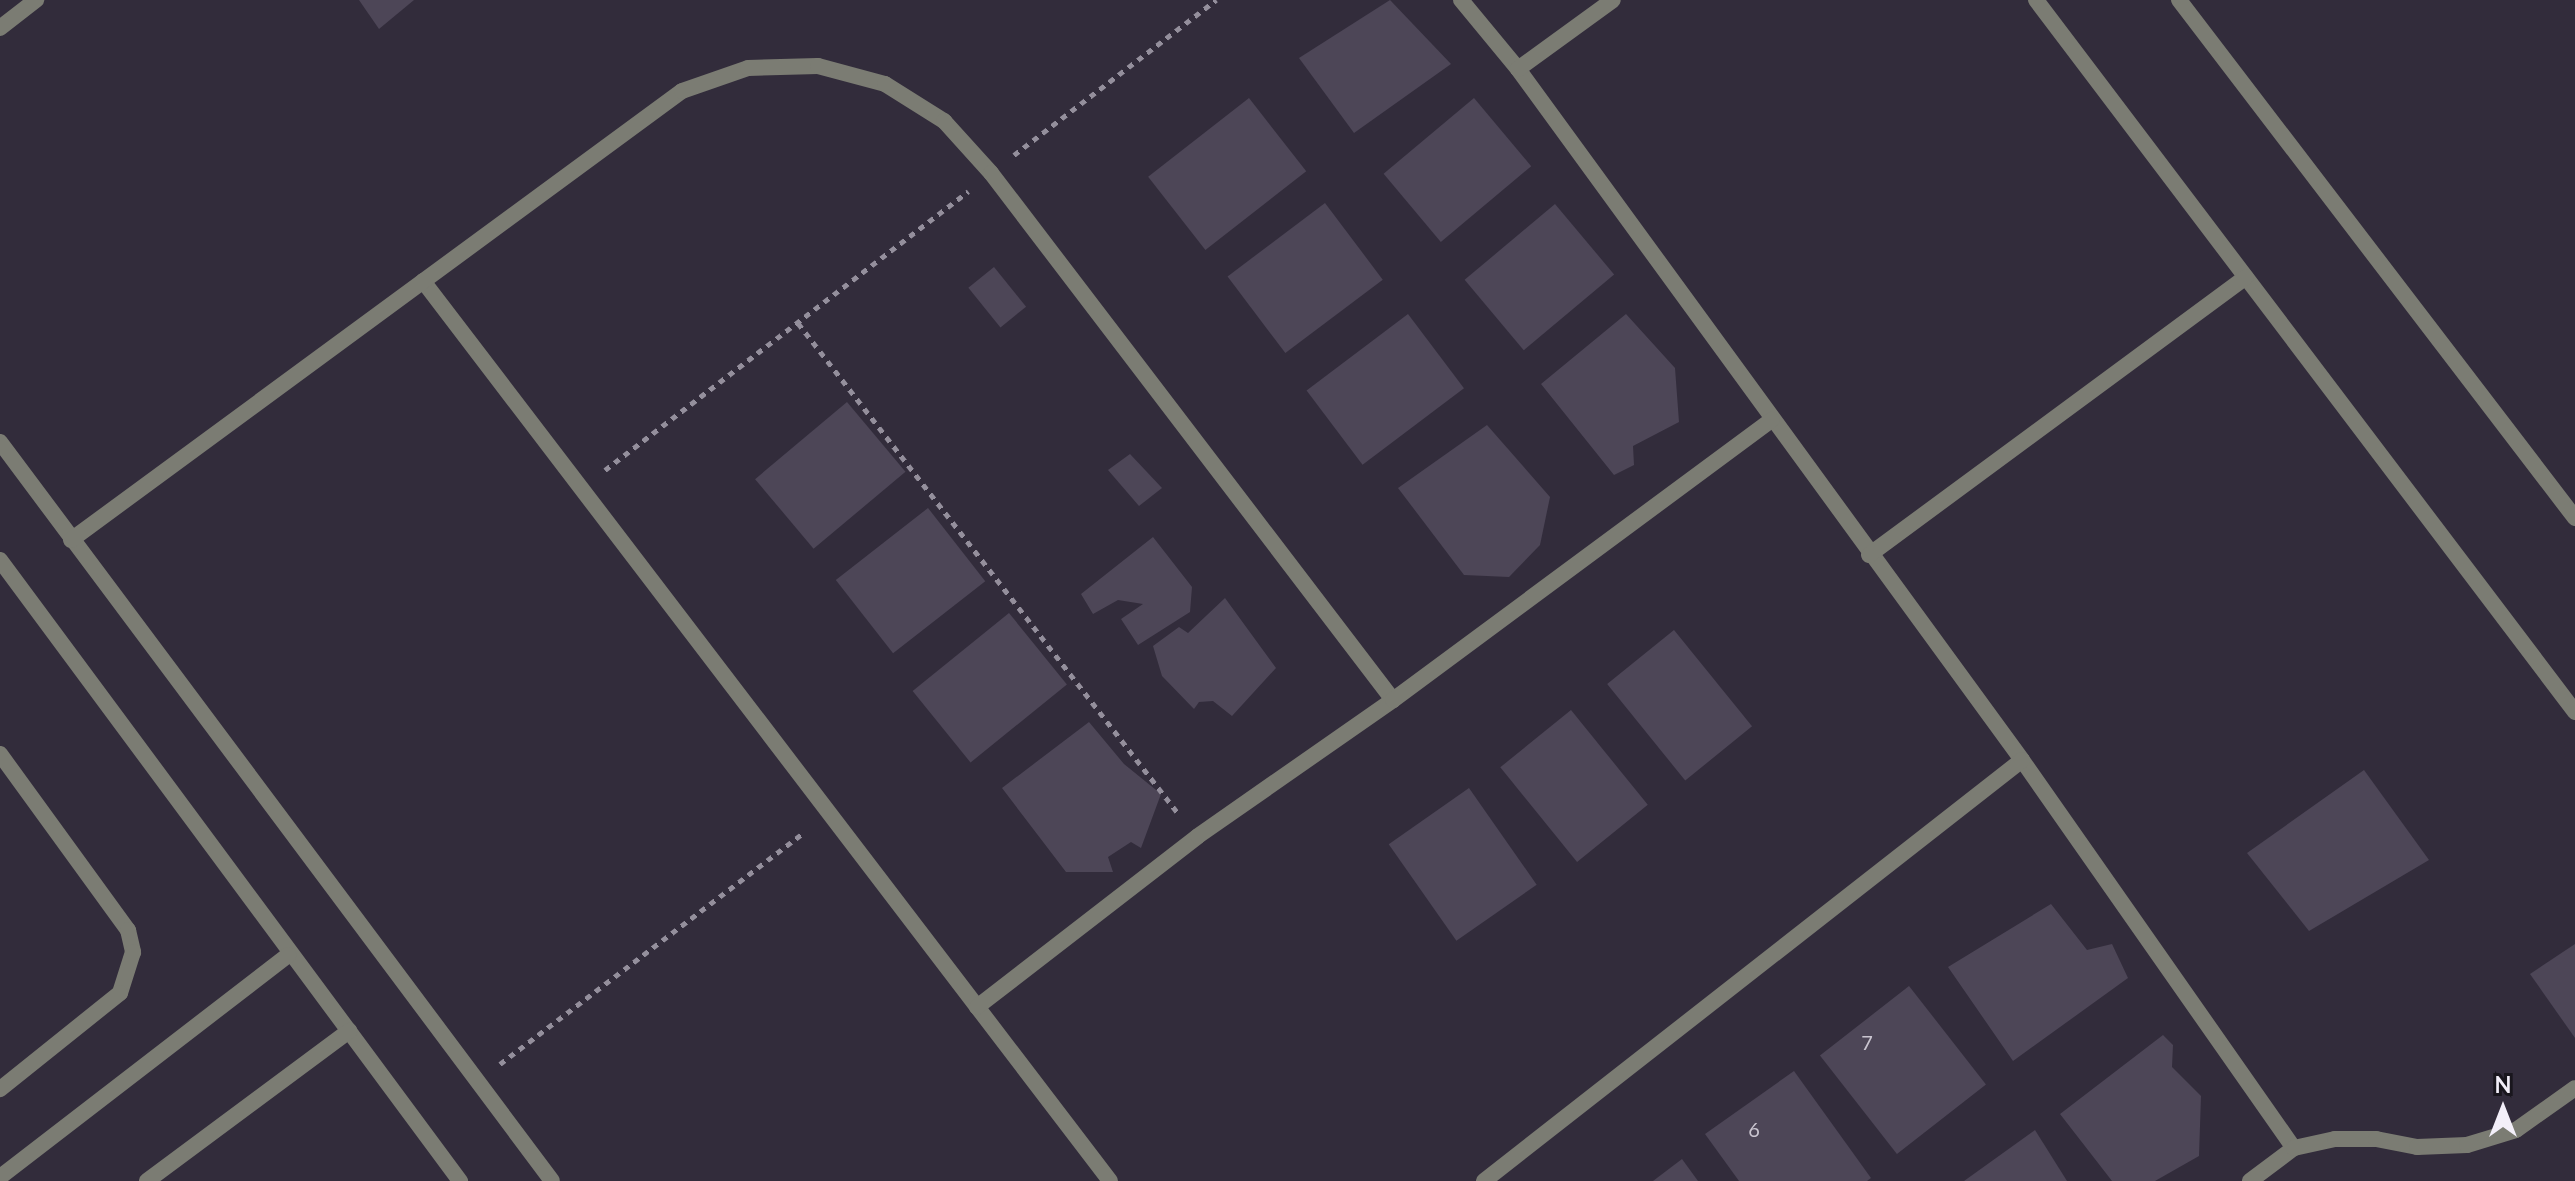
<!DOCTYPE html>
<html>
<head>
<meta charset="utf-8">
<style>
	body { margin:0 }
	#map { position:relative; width:2575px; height:1181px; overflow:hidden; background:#322c3b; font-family:Lato,sans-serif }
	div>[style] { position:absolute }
	.building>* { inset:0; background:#4d4657; transform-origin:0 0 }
	.path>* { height:5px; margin-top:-2.5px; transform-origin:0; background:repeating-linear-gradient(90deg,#948f9c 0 6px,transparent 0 12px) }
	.lane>* { height:16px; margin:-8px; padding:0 8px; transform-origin:8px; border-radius:8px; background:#7b7c73 }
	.street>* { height:16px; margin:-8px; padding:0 8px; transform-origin:8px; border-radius:8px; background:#7b7c73 }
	span { translate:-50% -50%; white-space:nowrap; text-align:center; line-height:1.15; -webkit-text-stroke:6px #19161d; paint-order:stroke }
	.number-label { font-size:20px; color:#cac5d0 }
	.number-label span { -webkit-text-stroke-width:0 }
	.north { position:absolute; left:2463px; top:1069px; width:80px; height:80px; -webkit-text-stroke:6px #19161d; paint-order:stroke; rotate:0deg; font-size:22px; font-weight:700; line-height:32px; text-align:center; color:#f3eff9 }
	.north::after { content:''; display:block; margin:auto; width:28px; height:36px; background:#f3eff9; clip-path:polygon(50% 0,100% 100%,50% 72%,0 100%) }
</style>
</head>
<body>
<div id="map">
	<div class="building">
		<i style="clip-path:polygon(359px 0,414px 0,379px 29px)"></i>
		<i style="clip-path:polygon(1390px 0,1451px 64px,1354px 133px,1299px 58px)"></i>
		<i style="left:1249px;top:98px;width:93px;height:128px;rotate:52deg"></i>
		<i style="left:1474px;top:98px;width:89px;height:118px;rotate:50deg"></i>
		<i style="left:1325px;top:203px;width:96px;height:122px;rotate:53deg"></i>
		<i style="left:1555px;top:204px;width:92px;height:118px;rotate:50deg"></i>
		<i style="left:994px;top:267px;width:51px;height:33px;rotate:51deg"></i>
		<i style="left:1408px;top:314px;width:93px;height:127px;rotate:53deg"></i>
		<i style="clip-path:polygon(1626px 314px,1675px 368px,1679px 422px,1633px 446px,1634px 465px,1614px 475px,1541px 384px)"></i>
		<i style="left:847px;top:402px;width:91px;height:120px;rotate:50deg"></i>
		<i style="clip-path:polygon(1487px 425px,1550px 497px,1540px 545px,1509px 577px,1464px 575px,1398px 488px)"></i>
		<i style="clip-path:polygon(1130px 454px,1162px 488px,1139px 506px,1108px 470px)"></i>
		<i style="left:928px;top:508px;width:93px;height:117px;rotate:52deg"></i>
		<i style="clip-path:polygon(1153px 537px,1192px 587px,1190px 612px,1138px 645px,1121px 619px,1143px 604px,1118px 600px,1093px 614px,1081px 594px)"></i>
		<i style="clip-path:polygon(1225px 598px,1276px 668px,1232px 716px,1213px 701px,1199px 702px,1194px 709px,1162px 676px,1153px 646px,1179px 627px,1188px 633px)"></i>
		<i style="left:1009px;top:613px;width:92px;height:124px;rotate:51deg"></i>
		<i style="left:1674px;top:630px;width:124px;height:86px;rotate:51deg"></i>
		<i style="left:1571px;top:710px;width:122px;height:91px;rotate:51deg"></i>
		<i style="clip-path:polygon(1089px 722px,1124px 764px,1161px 794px,1141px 848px,1131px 842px,1108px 857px,1113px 872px,1066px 872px,1002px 788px)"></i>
		<i style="clip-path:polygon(2364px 770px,2429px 860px,2309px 931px,2247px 853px)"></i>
		<i style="left:1469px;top:788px;width:118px;height:98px;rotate:55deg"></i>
		<i style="clip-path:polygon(2051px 904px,2087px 950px,2112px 944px,2128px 978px,2013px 1061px,1948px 967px)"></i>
		<i style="clip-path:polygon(2575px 944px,2575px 1038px,2530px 974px)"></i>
		<i style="left:1909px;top:986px;width:125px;height:113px;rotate:52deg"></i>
		<i style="clip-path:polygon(2163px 1035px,2173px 1045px,2172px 1067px,2201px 1096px,2199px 1156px,2155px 1181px,2112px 1181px,2060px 1114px)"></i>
		<i style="clip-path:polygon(1794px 1071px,1871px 1178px,1867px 1181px,1739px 1181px,1705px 1134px)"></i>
		<i style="clip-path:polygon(2035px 1130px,2067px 1181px,1964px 1181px)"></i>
		<i style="clip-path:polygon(1682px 1159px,1698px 1181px,1653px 1181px)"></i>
	</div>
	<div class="path">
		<i style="left:1014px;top:155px;width:255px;rotate:-37.5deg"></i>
		<i style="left:798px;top:323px;width:619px;rotate:52.22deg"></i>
		<i style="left:605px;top:470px;width:458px;rotate:-37.5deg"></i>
		<i style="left:500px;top:1064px;width:382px;rotate:-37.3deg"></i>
	</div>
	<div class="lane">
		<i style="left:0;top:754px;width:218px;rotate:54deg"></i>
		<i style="left:128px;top:930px;width:23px;rotate:77deg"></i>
		<i style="left:133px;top:952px;width:43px;rotate:107.6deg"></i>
		<i style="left:120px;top:993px;width:154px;rotate:141.3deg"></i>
	</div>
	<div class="street">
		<i style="left:1461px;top:0;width:89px;rotate:50.4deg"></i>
		<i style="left:1518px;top:69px;width:855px;rotate:53.89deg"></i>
		<i style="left:2022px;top:760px;width:474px;rotate:55deg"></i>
		<i style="left:2036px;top:0;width:893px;rotate:52.87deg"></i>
		<i style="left:2179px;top:0;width:652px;rotate:52.6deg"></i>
		<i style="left:0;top:28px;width:46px;rotate:-37.9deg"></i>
		<i style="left:1518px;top:69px;width:117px;rotate:-36deg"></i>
		<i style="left:423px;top:281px;width:1132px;rotate:52.64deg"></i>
		<i style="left:0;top:442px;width:922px;rotate:53.24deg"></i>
		<i style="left:71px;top:540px;width:758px;rotate:-36.31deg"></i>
		<i style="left:682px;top:91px;width:70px;rotate:-19.2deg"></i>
		<i style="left:748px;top:68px;width:70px;rotate:-1.6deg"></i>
		<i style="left:818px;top:66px;width:69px;rotate:15deg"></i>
		<i style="left:885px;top:84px;width:70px;rotate:32.1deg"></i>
		<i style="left:944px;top:121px;width:70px;rotate:47.9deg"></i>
		<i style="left:991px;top:173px;width:663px;rotate:52.66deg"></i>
		<i style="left:1869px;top:555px;width:468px;rotate:-36.4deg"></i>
		<i style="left:0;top:560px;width:773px;rotate:53.47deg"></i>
		<i style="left:977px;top:1007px;width:279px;rotate:-37.7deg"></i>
		<i style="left:1198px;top:836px;width:238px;rotate:-34.9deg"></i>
		<i style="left:1393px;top:700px;width:471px;rotate:-36.5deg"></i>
		<i style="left:0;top:1177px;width:364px;rotate:-37.6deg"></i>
		<i style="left:147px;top:1181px;width:252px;rotate:-36.6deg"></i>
		<i style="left:1484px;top:1181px;width:683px;rotate:-38.04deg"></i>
		<i style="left:2250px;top:1181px;width:55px;rotate:-36.9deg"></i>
		<i style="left:2294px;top:1148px;width:42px;rotate:-12.4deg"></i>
		<i style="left:2335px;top:1139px;width:41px"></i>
		<i style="left:2376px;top:1139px;width:42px;rotate:11deg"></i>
		<i style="left:2417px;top:1147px;width:50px;rotate:-2.3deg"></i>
		<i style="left:2467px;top:1145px;width:51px;rotate:-17deg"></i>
		<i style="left:2516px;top:1130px;width:72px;rotate:-35.4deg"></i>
	</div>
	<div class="number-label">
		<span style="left:1867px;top:1042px">7</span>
		<span style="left:1754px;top:1129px">6</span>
	</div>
	<div class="north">N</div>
</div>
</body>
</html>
